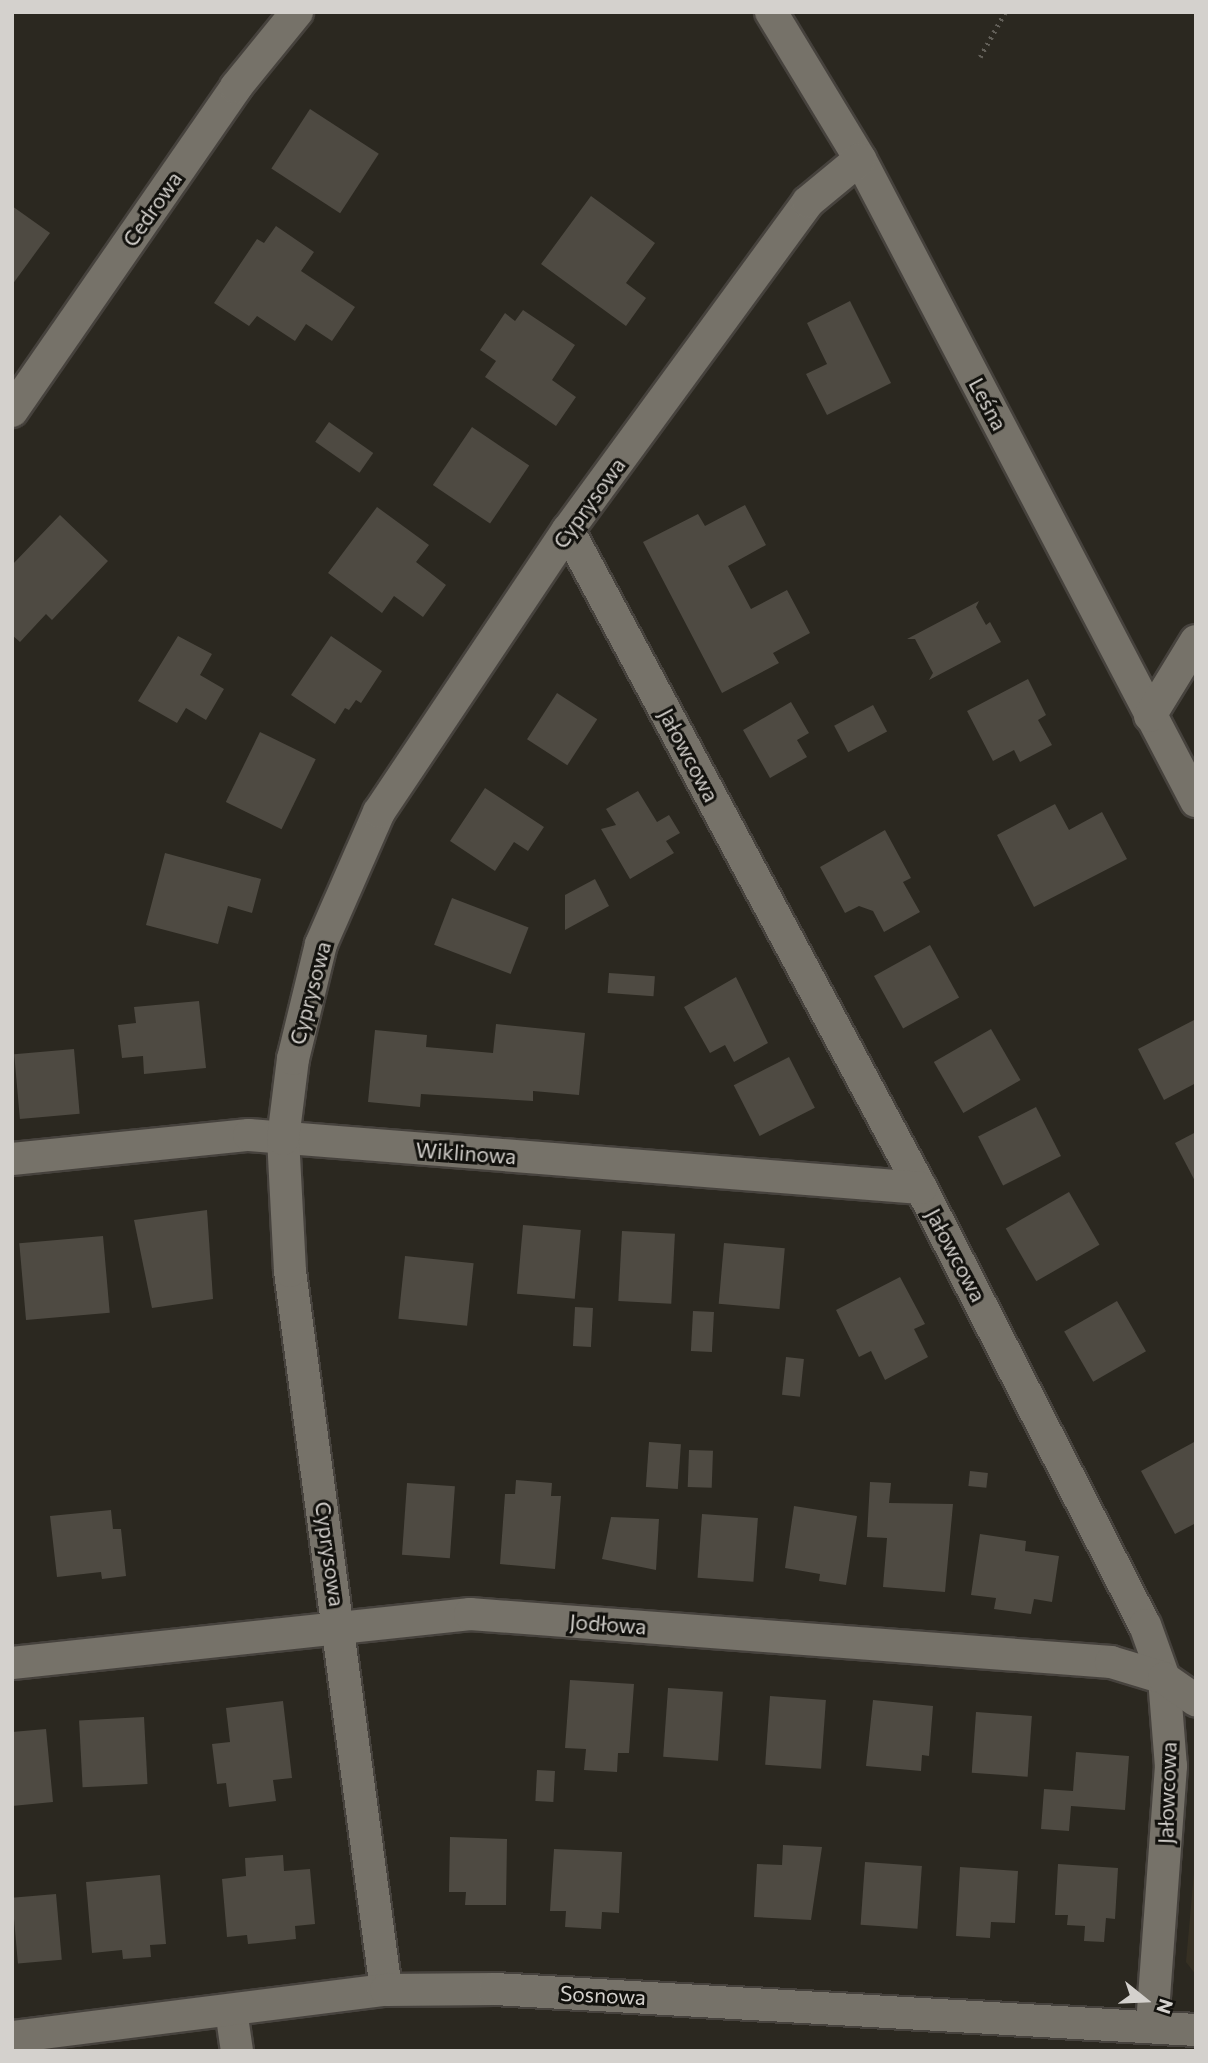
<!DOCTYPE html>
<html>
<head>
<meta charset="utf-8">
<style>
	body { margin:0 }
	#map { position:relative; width:1208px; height:2063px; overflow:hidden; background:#2b2820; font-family:Commissioner,sans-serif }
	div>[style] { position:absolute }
	.built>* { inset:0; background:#363023 }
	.building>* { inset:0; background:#4e4a42; transform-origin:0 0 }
	.path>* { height:4.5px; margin-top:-2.25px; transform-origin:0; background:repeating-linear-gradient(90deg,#625f58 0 2px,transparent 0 7px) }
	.roads { filter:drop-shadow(2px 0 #46423d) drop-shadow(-2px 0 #46423d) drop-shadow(0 2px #46423d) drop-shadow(0 -2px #46423d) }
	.street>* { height:32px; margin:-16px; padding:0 16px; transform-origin:16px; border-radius:16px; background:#767269 }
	span { translate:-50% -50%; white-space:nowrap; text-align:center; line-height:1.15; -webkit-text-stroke:6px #12110d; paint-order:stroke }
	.street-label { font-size:21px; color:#d4d1cd }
	.frame { position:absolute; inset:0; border:14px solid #d4d1cd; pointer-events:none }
	.north { position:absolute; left:1110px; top:1965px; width:70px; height:70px; -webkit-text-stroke:5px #12110d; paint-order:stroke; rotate:108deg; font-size:19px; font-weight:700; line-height:28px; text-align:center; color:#d4d1cd }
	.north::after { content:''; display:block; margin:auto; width:24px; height:32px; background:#d4d1cd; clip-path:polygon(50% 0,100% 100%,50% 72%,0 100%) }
</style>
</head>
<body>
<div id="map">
	<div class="built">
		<i style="clip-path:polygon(1196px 1850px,1196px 1975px,1186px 1962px)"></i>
	</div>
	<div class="building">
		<i style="left:310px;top:109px;width:82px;height:71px;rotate:33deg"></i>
		<i style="clip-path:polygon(591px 196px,655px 243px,626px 283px,646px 298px,626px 326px,541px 264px)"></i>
		<i style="clip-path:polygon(12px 206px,50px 233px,12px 285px)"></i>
		<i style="clip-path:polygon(276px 226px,314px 252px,301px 271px,355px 307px,332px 341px,306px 324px,295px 341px,257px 316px,249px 326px,214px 303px,257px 239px,264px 243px)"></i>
		<i style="clip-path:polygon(850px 301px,891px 383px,827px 415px,806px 374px,827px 364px,807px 323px)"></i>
		<i style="clip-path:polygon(523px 310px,575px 345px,552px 380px,576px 397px,556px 426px,485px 377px,496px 361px,480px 350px,505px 313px,515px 321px)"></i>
		<i style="left:329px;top:422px;width:54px;height:24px;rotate:35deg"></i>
		<i style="left:472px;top:427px;width:69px;height:70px;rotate:34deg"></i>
		<i style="clip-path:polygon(745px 505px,766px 545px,728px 566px,751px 609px,787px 590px,810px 633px,773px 653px,779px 663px,722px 693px,643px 542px,698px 514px,705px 526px)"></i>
		<i style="clip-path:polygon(377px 507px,429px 545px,416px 562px,446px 585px,423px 617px,394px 596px,382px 613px,328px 573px)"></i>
		<i style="clip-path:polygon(60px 515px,108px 561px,52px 620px,46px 614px,20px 642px,12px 635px,12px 565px)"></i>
		<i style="clip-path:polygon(979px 601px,976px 607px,986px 625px,990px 622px,1001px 642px,929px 680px,933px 673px,915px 639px,907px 639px)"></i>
		<i style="clip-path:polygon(178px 636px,212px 654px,200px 675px,224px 689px,206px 720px,186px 708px,177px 723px,138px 701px)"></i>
		<i style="clip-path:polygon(331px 636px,382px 671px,361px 703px,356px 700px,349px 710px,345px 708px,335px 724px,291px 695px)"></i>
		<i style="clip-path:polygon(1028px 679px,1046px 715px,1038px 720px,1052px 745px,1020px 762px,1014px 750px,993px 761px,967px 711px)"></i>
		<i style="left:557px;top:693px;width:48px;height:55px;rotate:33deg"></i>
		<i style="clip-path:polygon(791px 702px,809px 733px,797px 740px,807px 757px,770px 778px,743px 730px)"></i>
		<i style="left:873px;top:705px;width:30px;height:44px;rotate:62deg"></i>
		<i style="left:260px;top:732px;width:62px;height:78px;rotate:26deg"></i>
		<i style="clip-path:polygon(485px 788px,544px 827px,528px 851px,514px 842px,495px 871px,450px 841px)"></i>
		<i style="clip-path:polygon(638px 791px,657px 822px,669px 815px,680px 833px,666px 841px,674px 853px,630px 879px,601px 829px,616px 825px,606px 809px)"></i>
		<i style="clip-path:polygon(1055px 804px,1069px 830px,1102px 812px,1127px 859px,1034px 907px,997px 835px)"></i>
		<i style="clip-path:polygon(885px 830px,911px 878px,903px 882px,920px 912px,884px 932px,873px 911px,859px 906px,845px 913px,820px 867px)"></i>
		<i style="clip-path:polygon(165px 853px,261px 879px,252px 913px,228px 906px,218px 944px,146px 925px)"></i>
		<i style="clip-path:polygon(595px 879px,609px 906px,565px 930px,565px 895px)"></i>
		<i style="left:452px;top:898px;width:82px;height:50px;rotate:21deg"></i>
		<i style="left:930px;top:945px;width:60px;height:64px;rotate:61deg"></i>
		<i style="left:609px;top:973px;width:46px;height:20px;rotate:4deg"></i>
		<i style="clip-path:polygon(736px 977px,768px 1043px,734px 1062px,725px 1045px,710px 1053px,684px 1007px)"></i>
		<i style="clip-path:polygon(199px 1001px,206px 1068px,144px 1074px,143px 1056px,122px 1058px,118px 1025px,136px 1023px,134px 1007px)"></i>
		<i style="clip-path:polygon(1196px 1019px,1196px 1083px,1164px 1100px,1138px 1049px)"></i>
		<i style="clip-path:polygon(496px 1024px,585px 1033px,579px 1095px,533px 1091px,533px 1101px,421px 1094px,420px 1107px,368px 1102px,375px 1030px,427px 1035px,426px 1047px,493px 1053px)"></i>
		<i style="left:991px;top:1029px;width:59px;height:66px;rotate:60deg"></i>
		<i style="left:74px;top:1049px;width:65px;height:60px;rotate:85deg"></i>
		<i style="left:789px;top:1057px;width:57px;height:62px;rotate:63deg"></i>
		<i style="left:1036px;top:1107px;width:55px;height:65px;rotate:63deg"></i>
		<i style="clip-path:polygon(1196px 1132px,1196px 1183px,1175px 1143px)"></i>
		<i style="left:1069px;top:1192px;width:61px;height:73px;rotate:60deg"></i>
		<i style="clip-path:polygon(207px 1210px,213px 1299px,152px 1308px,134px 1220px)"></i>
		<i style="left:523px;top:1225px;width:58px;height:69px;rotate:5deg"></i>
		<i style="left:622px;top:1231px;width:53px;height:70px;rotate:3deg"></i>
		<i style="left:103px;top:1236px;width:77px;height:84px;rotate:85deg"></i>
		<i style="left:724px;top:1243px;width:61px;height:61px;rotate:5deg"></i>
		<i style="left:405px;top:1256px;width:69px;height:63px;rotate:6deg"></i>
		<i style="clip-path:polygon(900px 1277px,925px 1324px,914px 1329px,928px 1357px,885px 1380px,871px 1351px,859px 1357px,836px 1310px)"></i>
		<i style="left:1117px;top:1301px;width:58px;height:61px;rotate:60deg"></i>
		<i style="left:575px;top:1307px;width:18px;height:39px;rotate:3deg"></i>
		<i style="left:693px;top:1311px;width:21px;height:40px;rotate:3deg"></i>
		<i style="left:786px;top:1357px;width:18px;height:38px;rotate:6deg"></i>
		<i style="clip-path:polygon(1196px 1441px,1196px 1523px,1175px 1534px,1141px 1471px)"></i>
		<i style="left:649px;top:1442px;width:32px;height:45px;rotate:4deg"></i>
		<i style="left:689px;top:1450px;width:24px;height:37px;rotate:2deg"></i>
		<i style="left:970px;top:1471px;width:18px;height:15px;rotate:6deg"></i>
		<i style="clip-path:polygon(516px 1480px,552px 1483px,551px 1496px,561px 1496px,555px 1569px,500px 1564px,505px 1494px,515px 1494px)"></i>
		<i style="clip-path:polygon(870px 1482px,891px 1483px,889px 1503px,953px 1504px,945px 1592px,883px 1587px,887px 1538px,867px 1537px)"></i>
		<i style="left:407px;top:1483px;width:48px;height:72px;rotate:4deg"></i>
		<i style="clip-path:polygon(794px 1506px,857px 1516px,846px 1585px,819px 1581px,820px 1574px,785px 1568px)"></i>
		<i style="clip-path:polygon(111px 1510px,113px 1529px,121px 1529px,126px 1576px,102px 1579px,101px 1572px,57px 1577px,50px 1516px)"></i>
		<i style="left:702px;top:1514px;width:56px;height:64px;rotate:4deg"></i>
		<i style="clip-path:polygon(611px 1517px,659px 1519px,656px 1570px,602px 1559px)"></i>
		<i style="clip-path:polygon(980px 1534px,1026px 1541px,1025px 1551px,1059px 1556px,1052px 1602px,1034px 1599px,1031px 1614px,994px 1609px,996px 1598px,971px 1595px)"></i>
		<i style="clip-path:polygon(570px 1680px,634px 1684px,629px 1753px,618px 1753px,617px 1772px,584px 1770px,586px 1749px,565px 1748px)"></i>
		<i style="left:668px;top:1688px;width:55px;height:69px;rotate:4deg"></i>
		<i style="left:770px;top:1696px;width:56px;height:69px;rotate:4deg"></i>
		<i style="clip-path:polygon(873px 1700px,933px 1706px,929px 1756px,922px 1755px,921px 1771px,866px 1766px)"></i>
		<i style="clip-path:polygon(283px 1701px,292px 1778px,273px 1780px,276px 1801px,229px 1807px,226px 1783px,217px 1784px,212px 1744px,230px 1742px,226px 1708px)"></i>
		<i style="left:976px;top:1712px;width:56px;height:61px;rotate:4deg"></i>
		<i style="left:144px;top:1717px;width:67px;height:65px;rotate:87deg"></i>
		<i style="clip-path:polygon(46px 1729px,53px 1802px,12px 1806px,12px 1732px)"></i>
		<i style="clip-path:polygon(1076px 1752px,1129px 1756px,1125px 1810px,1071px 1806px,1069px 1831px,1041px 1829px,1044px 1789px,1073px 1791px)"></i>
		<i style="left:537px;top:1770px;width:18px;height:31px;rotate:3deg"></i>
		<i style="clip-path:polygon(450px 1837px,507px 1839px,506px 1905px,465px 1905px,466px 1892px,449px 1892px)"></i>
		<i style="clip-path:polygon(783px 1845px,822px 1847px,811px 1920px,754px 1917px,757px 1864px,782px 1865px)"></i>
		<i style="clip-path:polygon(554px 1849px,622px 1852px,619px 1913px,602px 1912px,601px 1929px,565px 1927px,566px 1911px,550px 1911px)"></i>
		<i style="clip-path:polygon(283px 1855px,284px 1871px,310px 1869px,315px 1924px,295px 1926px,296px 1939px,248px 1944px,247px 1935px,227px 1937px,222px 1879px,246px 1876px,245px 1858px)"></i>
		<i style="left:865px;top:1862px;width:57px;height:63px;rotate:4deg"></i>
		<i style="clip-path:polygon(1058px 1864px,1118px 1868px,1115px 1919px,1106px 1918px,1104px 1942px,1084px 1941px,1085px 1926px,1067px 1925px,1068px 1915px,1055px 1915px)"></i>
		<i style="clip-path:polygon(960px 1867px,1018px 1871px,1015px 1923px,991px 1922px,990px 1938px,956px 1936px)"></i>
		<i style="clip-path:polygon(160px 1875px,166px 1944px,150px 1945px,151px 1957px,123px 1959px,122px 1950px,92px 1953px,86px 1882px)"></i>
		<i style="left:56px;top:1894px;width:66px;height:44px;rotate:85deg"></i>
	</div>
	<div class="path">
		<i style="left:980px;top:57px;width:51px;rotate:-60.9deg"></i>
	</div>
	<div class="roads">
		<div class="street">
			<i style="left:771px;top:12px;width:172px;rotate:58.8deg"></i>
			<i style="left:860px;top:159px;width:725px;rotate:62.37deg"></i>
			<i style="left:12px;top:411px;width:394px;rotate:-55.3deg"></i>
			<i style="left:236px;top:87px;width:97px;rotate:-50.9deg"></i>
			<i style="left:568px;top:530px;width:747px;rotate:61.79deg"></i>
			<i style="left:921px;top:1188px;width:491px;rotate:62.9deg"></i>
			<i style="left:1145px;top:1625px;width:56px;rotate:70.3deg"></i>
			<i style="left:1164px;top:1678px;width:88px;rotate:85.5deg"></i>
			<i style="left:1171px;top:1766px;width:261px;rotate:94.2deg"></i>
			<i style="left:1150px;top:716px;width:88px;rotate:-58.5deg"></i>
			<i style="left:12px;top:1159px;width:238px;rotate:-5.8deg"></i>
			<i style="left:249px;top:1135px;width:674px;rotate:4.51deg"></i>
			<i style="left:12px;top:1663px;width:461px;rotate:-6.1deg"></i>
			<i style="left:470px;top:1614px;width:643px;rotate:4.28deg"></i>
			<i style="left:1111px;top:1662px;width:55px;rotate:16.8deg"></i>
			<i style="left:1164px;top:1678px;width:39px;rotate:35deg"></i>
			<i style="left:386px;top:1990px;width:725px;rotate:-97.61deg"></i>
			<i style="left:290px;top:1271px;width:132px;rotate:-93deg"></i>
			<i style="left:283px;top:1139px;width:81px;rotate:-82.9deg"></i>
			<i style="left:293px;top:1059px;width:118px;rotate:-76.3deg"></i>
			<i style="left:321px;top:944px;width:144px;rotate:-66.3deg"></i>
			<i style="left:379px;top:812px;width:339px;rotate:-56.2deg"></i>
			<i style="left:568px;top:530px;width:406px;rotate:-53.8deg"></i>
			<i style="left:808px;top:202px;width:67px;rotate:-39.6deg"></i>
			<i style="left:231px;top:2010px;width:41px;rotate:81.7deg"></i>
			<i style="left:12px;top:2037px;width:377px;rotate:-7.2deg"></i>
			<i style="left:386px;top:1990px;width:109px;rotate:-0.5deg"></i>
			<i style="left:495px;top:1989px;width:702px;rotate:3.35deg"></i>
		</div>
	</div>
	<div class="street-label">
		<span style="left:152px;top:209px;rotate:-55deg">Cedrowa</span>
		<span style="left:988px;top:404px;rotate:62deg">Leśna</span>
		<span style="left:589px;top:503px;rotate:-54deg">Cyprysowa</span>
		<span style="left:689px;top:755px;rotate:62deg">Jałowcowa</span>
		<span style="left:310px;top:993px;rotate:-75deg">Cyprysowa</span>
		<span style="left:466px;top:1153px;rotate:4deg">Wiklinowa</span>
		<span style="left:956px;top:1255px;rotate:62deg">Jałowcowa</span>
		<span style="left:330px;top:1554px;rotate:82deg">Cyprysowa</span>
		<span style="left:608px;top:1624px;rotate:4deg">Jodłowa</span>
		<span style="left:1167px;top:1793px;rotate:-88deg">Jałowcowa</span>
		<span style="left:603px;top:1995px;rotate:3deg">Sosnowa</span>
	</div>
	<div class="frame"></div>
	<div class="north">N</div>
</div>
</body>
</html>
